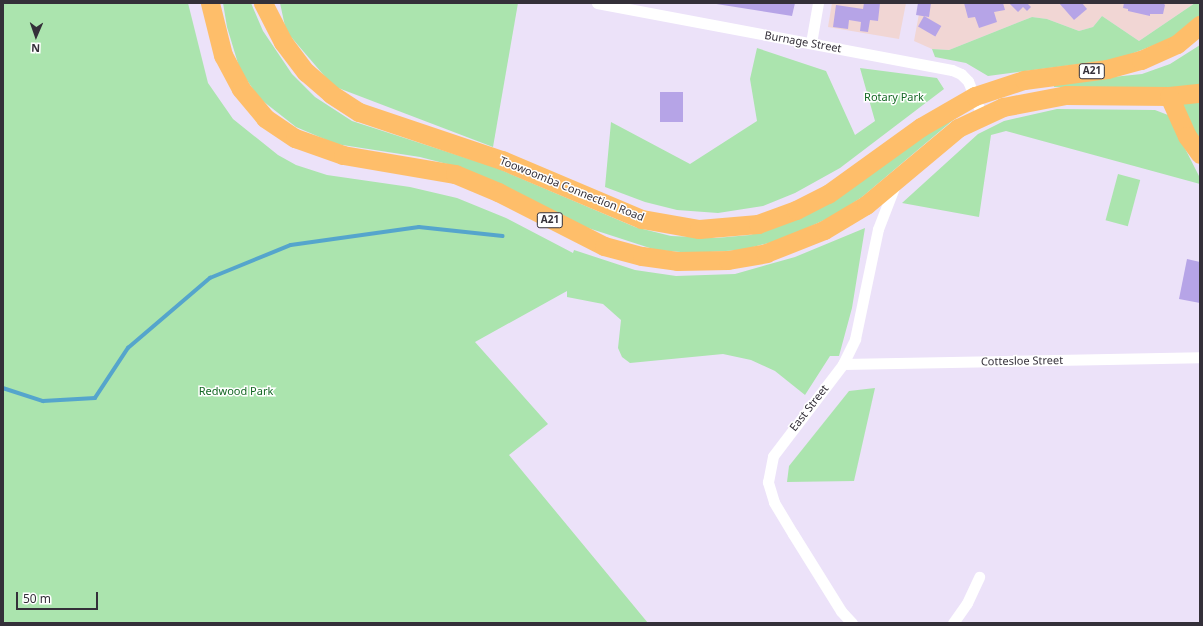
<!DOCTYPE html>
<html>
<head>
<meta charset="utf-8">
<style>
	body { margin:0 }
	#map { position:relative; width:1203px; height:626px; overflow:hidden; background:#ece2f9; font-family:"Noto Sans",sans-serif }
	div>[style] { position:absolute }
	.commercial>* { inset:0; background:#f1d6d4 }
	.green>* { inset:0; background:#abe4ae; transform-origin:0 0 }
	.stream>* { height:3.5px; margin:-1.75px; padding:0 1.75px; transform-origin:1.75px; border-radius:1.75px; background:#55a5cc }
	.building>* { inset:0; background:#b6a4e7; transform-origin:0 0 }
	.minor>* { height:11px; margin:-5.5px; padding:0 5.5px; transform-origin:5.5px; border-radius:5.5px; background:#fff }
	.trunk>* { height:19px; margin:-9.5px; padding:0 9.5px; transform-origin:9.5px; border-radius:9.5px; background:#febe6a }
	span { translate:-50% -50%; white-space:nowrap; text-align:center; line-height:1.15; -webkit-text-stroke:3px #fff; paint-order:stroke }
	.shield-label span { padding:1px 3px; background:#fff; border:1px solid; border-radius:3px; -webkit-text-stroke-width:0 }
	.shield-label { font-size:10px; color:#343039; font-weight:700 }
	.street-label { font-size:11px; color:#343039 }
	.park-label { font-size:11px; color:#156825 }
	.frame { position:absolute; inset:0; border:4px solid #343039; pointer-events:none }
	.north { position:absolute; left:16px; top:16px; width:40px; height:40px; -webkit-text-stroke:3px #fff; paint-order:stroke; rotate:182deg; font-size:11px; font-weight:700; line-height:16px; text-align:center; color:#343039 }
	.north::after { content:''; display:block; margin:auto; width:14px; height:18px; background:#343039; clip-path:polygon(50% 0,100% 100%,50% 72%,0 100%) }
	.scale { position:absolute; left:16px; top:592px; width:82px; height:18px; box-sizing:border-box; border:2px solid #343039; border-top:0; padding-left:5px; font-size:12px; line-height:14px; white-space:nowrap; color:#343039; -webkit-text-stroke:3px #fff; paint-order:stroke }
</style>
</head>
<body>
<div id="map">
	<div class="commercial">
		<i style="clip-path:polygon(832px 3px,906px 3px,899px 39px,828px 27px)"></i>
		<i style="clip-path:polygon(921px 3px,1195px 3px,1139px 41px,1102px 16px,1093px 27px,1079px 31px,1047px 19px,1032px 17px,949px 50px,932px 49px,914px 41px)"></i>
	</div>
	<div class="green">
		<i style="clip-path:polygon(3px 3px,188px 3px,208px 83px,233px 119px,278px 155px,296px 165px,327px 175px,410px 187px,457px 198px,506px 218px,573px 253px,574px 250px,635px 270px,676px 276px,735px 274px,795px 257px,865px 228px,852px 308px,839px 356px,830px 356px,805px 395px,775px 371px,751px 360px,723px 354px,630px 363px,622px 357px,618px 348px,621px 320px,603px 304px,567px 297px,567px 291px,475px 342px,548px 424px,509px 455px,648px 623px,3px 623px)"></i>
		<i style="clip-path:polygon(223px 3px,251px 3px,263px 31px,292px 74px,315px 97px,352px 121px,494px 167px,635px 227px,671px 236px,716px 238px,750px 235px,802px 217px,937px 122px,965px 110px,862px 197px,833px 216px,783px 239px,742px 250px,693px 253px,656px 250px,585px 227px,455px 166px,420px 157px,336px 144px,296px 127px,259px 98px,240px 70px,227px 27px)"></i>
		<i style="clip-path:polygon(280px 3px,518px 3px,493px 147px,333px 86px,286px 31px)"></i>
		<i style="clip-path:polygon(1195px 3px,1200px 3px,1200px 15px,1191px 24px,1170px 39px,1118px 59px,988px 76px,966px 63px,935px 57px,932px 49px,949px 50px,1032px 17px,1047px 19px,1079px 31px,1093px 27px,1102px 16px,1139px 41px)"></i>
		<i style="clip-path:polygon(1200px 45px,1200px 84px,1191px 87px,1054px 87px,1054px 83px,1142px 74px,1170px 64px)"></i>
		<i style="clip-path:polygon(757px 48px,826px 71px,855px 135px,875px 121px,860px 68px,937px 78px,944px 89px,840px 168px,795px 193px,763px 206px,718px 213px,677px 210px,645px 202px,605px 187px,611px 122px,690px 164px,757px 121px,750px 79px)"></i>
		<i style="clip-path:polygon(1200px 101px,1200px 147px,1179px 104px)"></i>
		<i style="clip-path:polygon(1057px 109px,1155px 110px,1168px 115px,1200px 178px,1200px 184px,1006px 131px,991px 135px,979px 217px,902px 203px,978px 134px,1004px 121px)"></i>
		<i style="left:1118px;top:174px;width:23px;height:48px;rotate:15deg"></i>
		<i style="clip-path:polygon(875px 388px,854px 481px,787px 482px,789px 466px,849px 391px)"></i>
	</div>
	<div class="stream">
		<i style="left:3px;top:388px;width:42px;rotate:18deg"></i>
		<i style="left:43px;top:401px;width:52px;rotate:-3.3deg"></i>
		<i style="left:95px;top:398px;width:60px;rotate:-56.6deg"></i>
		<i style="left:128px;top:348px;width:108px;rotate:-40.5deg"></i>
		<i style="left:210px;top:278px;width:87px;rotate:-22.2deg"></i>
		<i style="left:291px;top:245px;width:129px;rotate:-8deg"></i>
		<i style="left:419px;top:227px;width:84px;rotate:6.1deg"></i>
	</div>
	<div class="building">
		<i style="clip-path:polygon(710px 3px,795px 3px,792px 16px)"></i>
		<i style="clip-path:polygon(864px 3px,880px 3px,878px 21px,870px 20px,868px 32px,860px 31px,861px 22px,849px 20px,848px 29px,833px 27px,836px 5px,863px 9px)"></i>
		<i style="clip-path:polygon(918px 3px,931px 3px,929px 17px,916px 15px)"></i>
		<i style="clip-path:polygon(964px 3px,1003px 3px,1005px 10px,994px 12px,997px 22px,979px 28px,975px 17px,968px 18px)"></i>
		<i style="clip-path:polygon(1009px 3px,1027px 3px,1031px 7px,1027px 11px,1023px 7px,1018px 12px)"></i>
		<i style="clip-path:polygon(1059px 3px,1082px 3px,1087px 9px,1074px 20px)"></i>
		<i style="clip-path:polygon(1124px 3px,1163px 3px,1165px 5px,1163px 14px,1150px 14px,1150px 16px,1128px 11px,1128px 9px,1123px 8px)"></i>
		<i style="left:924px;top:16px;width:20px;height:12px;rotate:30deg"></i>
		<i style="left:660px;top:92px;width:23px;height:30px"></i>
		<i style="clip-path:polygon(1187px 259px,1200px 262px,1200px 303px,1179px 299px)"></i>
	</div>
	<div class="minor">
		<i style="left:597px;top:3px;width:361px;rotate:10.7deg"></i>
		<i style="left:952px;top:70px;width:10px;rotate:24deg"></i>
		<i style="left:961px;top:74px;width:10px;rotate:45deg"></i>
		<i style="left:968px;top:81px;width:37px;rotate:68deg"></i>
		<i style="left:811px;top:43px;width:41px;rotate:-80.1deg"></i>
		<i style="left:843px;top:364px;width:357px;rotate:-1.1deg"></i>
		<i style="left:852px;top:623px;width:16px;rotate:-133deg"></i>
		<i style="left:841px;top:611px;width:91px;rotate:-121.9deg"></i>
		<i style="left:793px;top:534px;width:37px;rotate:-121deg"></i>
		<i style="left:774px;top:502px;width:21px;rotate:-107deg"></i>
		<i style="left:768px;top:482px;width:26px;rotate:-79deg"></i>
		<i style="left:773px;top:456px;width:116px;rotate:-52.7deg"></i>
		<i style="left:843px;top:364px;width:28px;rotate:-64deg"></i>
		<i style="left:855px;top:339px;width:112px;rotate:-78.2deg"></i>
		<i style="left:878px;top:229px;width:47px;rotate:-68.9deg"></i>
		<i style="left:953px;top:623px;width:24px;rotate:-55deg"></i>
		<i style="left:967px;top:603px;width:29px;rotate:-65deg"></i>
	</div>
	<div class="trunk">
		<i style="left:210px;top:3px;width:54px;rotate:76deg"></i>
		<i style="left:223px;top:55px;width:38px;rotate:62deg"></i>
		<i style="left:241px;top:89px;width:38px;rotate:50deg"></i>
		<i style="left:265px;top:118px;width:36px;rotate:34deg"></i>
		<i style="left:295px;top:138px;width:51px;rotate:19.5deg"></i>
		<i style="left:343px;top:155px;width:114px;rotate:9.6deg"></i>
		<i style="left:455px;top:174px;width:47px;rotate:22.7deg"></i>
		<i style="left:498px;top:192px;width:119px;rotate:27deg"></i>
		<i style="left:604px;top:246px;width:39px;rotate:15deg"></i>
		<i style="left:642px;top:256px;width:35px;rotate:8deg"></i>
		<i style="left:677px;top:261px;width:51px;rotate:-1.1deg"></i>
		<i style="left:728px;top:260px;width:39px;rotate:-10deg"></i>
		<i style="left:766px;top:253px;width:62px;rotate:-21.6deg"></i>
		<i style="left:824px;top:230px;width:49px;rotate:-30.8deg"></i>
		<i style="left:866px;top:205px;width:120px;rotate:-39.9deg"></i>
		<i style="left:958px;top:128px;width:50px;rotate:-25deg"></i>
		<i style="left:1003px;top:107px;width:64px;rotate:-10.8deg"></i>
		<i style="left:1066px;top:95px;width:103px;rotate:0.6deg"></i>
		<i style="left:1169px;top:96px;width:31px;rotate:-6deg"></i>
		<i style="left:263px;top:3px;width:44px;rotate:62.9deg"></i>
		<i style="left:283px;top:42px;width:38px;rotate:53deg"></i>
		<i style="left:306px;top:72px;width:33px;rotate:41deg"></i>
		<i style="left:331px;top:94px;width:33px;rotate:33deg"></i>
		<i style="left:359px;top:112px;width:151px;rotate:18.6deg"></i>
		<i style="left:502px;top:160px;width:152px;rotate:22.9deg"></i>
		<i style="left:642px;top:219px;width:58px;rotate:10deg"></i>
		<i style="left:699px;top:229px;width:59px;rotate:-4.8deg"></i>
		<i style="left:758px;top:224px;width:40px;rotate:-20.2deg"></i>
		<i style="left:796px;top:210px;width:36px;rotate:-27deg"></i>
		<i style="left:828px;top:194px;width:115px;rotate:-35.8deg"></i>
		<i style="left:921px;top:127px;width:62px;rotate:-29.9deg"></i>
		<i style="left:975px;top:96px;width:52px;rotate:-18.1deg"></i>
		<i style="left:1024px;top:80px;width:84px;rotate:-7.5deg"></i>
		<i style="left:1107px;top:69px;width:35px;rotate:-15deg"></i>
		<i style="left:1141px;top:60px;width:39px;rotate:-24deg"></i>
		<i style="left:1177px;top:44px;width:30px;rotate:-40deg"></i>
		<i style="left:1169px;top:96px;width:44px;rotate:65.8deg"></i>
		<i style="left:1187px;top:136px;width:22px;rotate:54deg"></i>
	</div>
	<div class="shield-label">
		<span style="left:1092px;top:71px">A21</span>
		<span style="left:550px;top:220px">A21</span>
	</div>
	<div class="street-label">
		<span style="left:803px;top:42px;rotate:10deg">Burnage Street</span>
		<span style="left:572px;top:189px;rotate:22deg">Toowoomba Connection Road</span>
		<span style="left:1022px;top:361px;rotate:-1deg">Cottesloe Street</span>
		<span style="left:809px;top:408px;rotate:-52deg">East Street</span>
	</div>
	<div class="park-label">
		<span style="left:894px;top:97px">Rotary Park</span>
		<span style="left:236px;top:391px">Redwood Park</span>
	</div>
	<div class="frame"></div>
	<div class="north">N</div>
	<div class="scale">50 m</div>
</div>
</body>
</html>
